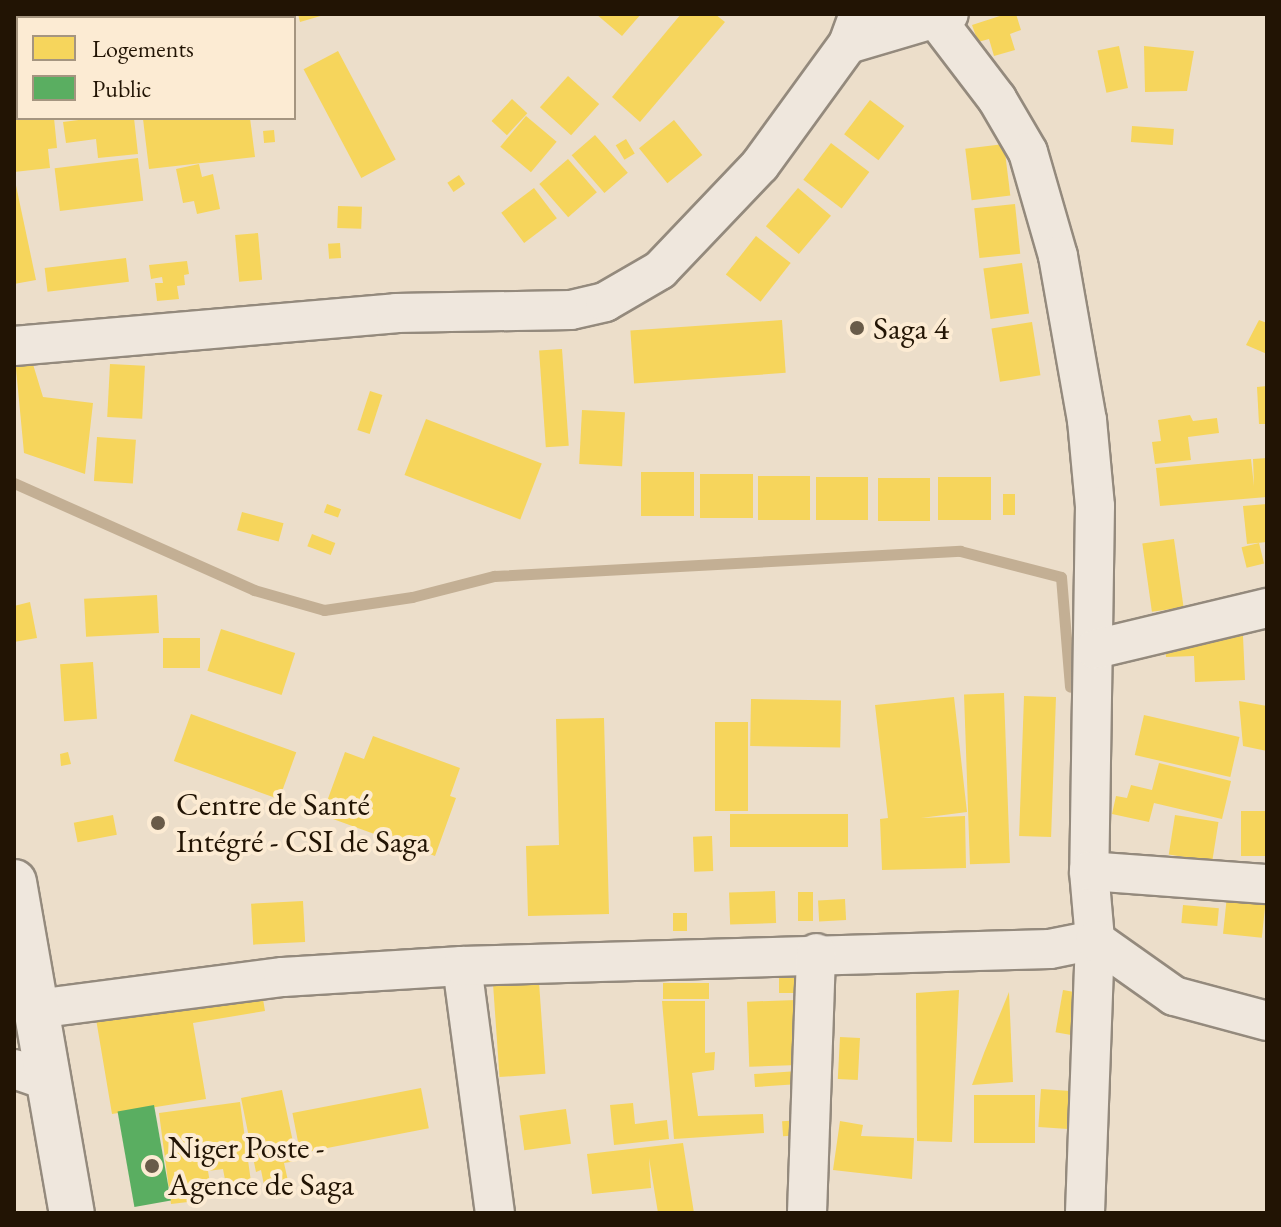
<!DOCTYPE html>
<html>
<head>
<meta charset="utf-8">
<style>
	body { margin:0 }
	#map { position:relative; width:1281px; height:1227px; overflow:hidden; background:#ecdeca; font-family:"EB Garamond",serif }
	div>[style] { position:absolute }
	.homes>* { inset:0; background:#f6d55c; transform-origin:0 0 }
	.public>* { inset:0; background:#5aae61; transform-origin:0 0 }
	.stream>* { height:11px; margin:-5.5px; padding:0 5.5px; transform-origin:5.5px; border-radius:5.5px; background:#c3af94 }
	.roads { filter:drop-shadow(2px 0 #948a7d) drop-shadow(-2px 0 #948a7d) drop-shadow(0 2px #948a7d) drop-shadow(0 -2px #948a7d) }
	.street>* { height:38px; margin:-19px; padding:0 19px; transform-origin:19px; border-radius:19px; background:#efe7dd }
	.secondary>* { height:44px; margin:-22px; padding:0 22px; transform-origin:22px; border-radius:22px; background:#efe7dd }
	.dots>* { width:22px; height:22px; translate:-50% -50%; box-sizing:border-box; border:4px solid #fcebd3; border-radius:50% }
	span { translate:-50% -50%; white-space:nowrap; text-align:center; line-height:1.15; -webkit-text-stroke:8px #fcebd3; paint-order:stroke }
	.poi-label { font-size:32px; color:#221404 }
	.left { translate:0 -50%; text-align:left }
	.frame { position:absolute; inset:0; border:16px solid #221404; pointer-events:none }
	.legend { position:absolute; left:16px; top:16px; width:280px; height:104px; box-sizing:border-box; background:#fcebd3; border:2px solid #a59580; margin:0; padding:10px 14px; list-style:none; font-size:24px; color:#221404 }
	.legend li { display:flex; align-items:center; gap:16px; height:40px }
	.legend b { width:40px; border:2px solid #a59580 }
</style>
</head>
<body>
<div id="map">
	<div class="homes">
		<i style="left:158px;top:14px;width:33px;height:4px"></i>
		<i style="left:215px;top:14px;width:29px;height:4px"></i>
		<i style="clip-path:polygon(298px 14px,324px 14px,324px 15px,300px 22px)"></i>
		<i style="clip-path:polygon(596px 14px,641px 14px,622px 36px)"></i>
		<i style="clip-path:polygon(681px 14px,715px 14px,725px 22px,640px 122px,612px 97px)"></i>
		<i style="clip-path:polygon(1006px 14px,1016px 14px,1021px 30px,1010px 34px,1015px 50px,994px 56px,989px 39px,978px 42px,972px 25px)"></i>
		<i style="left:1119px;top:46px;width:43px;height:22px;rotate:78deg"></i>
		<i style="clip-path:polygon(1144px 46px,1194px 51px,1187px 91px,1145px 92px)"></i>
		<i style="left:338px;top:51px;width:123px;height:39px;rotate:62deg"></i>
		<i style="left:568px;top:76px;width:42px;height:42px;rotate:42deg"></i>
		<i style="left:512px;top:99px;width:21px;height:30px;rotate:43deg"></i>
		<i style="left:870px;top:100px;width:43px;height:43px;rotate:37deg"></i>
		<i style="clip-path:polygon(14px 113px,18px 118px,54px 118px,57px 148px,48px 149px,50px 168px,14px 172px)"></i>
		<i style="left:526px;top:116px;width:40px;height:40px;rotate:40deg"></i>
		<i style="clip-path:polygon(94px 118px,134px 118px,138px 154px,98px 158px,96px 139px,66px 143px,63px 122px)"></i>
		<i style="clip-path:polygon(250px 118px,255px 157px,149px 169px,143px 119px)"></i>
		<i style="left:674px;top:120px;width:45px;height:45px;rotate:51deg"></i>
		<i style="left:1132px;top:126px;width:42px;height:16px;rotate:4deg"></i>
		<i style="left:274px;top:130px;width:12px;height:11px;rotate:85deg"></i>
		<i style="left:595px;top:135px;width:50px;height:31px;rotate:49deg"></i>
		<i style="left:626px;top:139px;width:17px;height:12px;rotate:59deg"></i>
		<i style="left:831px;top:143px;width:48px;height:46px;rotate:37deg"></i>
		<i style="left:1004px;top:144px;width:52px;height:39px;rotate:83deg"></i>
		<i style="left:138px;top:158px;width:43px;height:84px;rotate:83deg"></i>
		<i style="left:568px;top:159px;width:44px;height:38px;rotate:49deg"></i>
		<i style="clip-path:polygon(199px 164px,202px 177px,213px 174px,220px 209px,197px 214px,194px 201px,183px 203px,176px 169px)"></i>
		<i style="left:459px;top:175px;width:11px;height:14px;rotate:56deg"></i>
		<i style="clip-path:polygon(14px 176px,36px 280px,14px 284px)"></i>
		<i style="left:534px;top:188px;width:38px;height:41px;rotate:53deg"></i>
		<i style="left:798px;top:188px;width:43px;height:50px;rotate:40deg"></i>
		<i style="left:1015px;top:204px;width:50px;height:41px;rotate:84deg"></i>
		<i style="left:338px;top:206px;width:24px;height:22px;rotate:2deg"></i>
		<i style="left:258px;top:233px;width:47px;height:23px;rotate:85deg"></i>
		<i style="left:756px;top:236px;width:44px;height:49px;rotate:38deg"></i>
		<i style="left:340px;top:243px;width:15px;height:12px;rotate:86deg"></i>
		<i style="left:126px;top:258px;width:24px;height:82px;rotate:83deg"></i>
		<i style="clip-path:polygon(187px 261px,189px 274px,184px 275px,185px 285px,177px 286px,179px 299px,157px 301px,155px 283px,163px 283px,162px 277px,151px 279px,149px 265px)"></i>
		<i style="left:1022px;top:263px;width:51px;height:39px;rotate:82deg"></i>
		<i style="left:782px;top:320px;width:53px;height:152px;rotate:86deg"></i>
		<i style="clip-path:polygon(1259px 320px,1267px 323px,1267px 354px,1246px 345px)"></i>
		<i style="left:1032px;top:322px;width:54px;height:41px;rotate:81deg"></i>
		<i style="left:562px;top:349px;width:97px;height:23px;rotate:86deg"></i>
		<i style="clip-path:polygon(15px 358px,32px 361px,43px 397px,93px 403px,85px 474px,24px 453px)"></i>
		<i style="left:110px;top:364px;width:35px;height:53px;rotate:3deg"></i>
		<i style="clip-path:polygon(1267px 386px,1267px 424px,1259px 424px,1257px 387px)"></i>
		<i style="left:370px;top:391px;width:13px;height:41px;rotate:18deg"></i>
		<i style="left:582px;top:410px;width:43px;height:54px;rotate:3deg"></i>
		<i style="clip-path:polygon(1190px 415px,1193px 421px,1217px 418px,1219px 433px,1188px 437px,1191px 460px,1155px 464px,1152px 442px,1161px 441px,1158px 420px)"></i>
		<i style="left:426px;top:419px;width:124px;height:60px;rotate:21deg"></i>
		<i style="left:97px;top:437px;width:39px;height:44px;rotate:4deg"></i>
		<i style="clip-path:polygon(1267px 458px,1267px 497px,1160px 506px,1156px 468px,1251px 459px,1254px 486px,1253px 459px)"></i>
		<i style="left:694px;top:472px;width:44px;height:53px;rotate:90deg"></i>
		<i style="left:700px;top:474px;width:53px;height:44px"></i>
		<i style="left:758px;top:476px;width:52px;height:44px"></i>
		<i style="left:816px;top:477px;width:52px;height:43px"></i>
		<i style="left:938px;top:477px;width:53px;height:43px"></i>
		<i style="left:878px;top:478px;width:52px;height:43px"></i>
		<i style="left:1003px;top:494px;width:12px;height:21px"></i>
		<i style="left:327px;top:504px;width:15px;height:9px;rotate:20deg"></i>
		<i style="clip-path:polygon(1267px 504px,1267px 542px,1247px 544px,1243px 506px)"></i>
		<i style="left:242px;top:512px;width:43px;height:19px;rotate:15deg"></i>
		<i style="left:312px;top:534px;width:25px;height:13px;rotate:21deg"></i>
		<i style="left:1174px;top:539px;width:69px;height:32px;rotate:82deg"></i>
		<i style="left:1259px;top:543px;width:21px;height:18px;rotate:76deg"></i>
		<i style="left:157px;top:595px;width:38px;height:73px;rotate:87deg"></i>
		<i style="clip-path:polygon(30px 602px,37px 638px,14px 642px,14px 606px)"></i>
		<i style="left:221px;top:629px;width:78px;height:44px;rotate:18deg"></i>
		<i style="clip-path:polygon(1243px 636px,1245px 680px,1195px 682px,1194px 656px,1166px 657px,1165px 640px)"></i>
		<i style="left:163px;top:638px;width:37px;height:30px"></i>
		<i style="left:93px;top:662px;width:57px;height:33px;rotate:86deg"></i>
		<i style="left:1004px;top:693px;width:170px;height:40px;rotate:88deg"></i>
		<i style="left:1024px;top:696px;width:32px;height:140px;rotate:2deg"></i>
		<i style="clip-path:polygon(954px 697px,967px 812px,921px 818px,965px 816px,966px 868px,882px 870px,880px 819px,888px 818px,875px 705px)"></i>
		<i style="left:751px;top:699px;width:90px;height:47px;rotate:1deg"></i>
		<i style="clip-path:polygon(1239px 701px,1267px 706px,1267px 751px,1243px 746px)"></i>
		<i style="left:191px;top:714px;width:112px;height:50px;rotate:20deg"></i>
		<i style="left:1144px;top:715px;width:98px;height:41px;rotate:13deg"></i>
		<i style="clip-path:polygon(604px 718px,609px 914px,528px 916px,526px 846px,559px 845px,556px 719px)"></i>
		<i style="left:715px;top:722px;width:33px;height:89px"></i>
		<i style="clip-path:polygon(373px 736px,460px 768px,450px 796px,456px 798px,435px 856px,322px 815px,345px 752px,364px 759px)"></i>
		<i style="clip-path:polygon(68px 752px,71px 764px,61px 766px,60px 754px)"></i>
		<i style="clip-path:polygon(1159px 763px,1231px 781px,1222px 819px,1154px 803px,1149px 822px,1112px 814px,1116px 796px,1127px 798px,1131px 785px,1152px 790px)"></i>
		<i style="left:1241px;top:811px;width:26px;height:45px"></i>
		<i style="left:730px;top:814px;width:118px;height:33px"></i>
		<i style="left:113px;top:815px;width:20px;height:40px;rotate:79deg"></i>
		<i style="left:1175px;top:815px;width:44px;height:40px;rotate:9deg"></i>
		<i style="left:712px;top:836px;width:35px;height:19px;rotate:88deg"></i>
		<i style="left:775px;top:891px;width:32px;height:46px;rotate:88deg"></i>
		<i style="left:798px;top:892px;width:15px;height:29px"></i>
		<i style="left:1227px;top:896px;width:39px;height:38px;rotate:6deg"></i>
		<i style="left:845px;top:899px;width:21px;height:27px;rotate:87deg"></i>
		<i style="left:303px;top:901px;width:41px;height:52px;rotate:87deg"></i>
		<i style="left:1183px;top:905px;width:36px;height:18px;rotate:5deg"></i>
		<i style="left:687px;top:913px;width:18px;height:14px;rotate:90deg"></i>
		<i style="left:779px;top:978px;width:23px;height:15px"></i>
		<i style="left:539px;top:982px;width:92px;height:46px;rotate:86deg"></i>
		<i style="left:663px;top:983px;width:46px;height:16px"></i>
		<i style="clip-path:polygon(959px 990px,952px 1142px,917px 1141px,916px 993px)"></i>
		<i style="left:1063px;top:990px;width:23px;height:43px;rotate:10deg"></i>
		<i style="clip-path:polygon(1009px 992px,1013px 1082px,972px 1085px,984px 1053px)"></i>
		<i style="clip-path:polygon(262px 993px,265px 1011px,193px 1023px,206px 1099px,112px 1114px,96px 1019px)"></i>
		<i style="left:796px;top:1000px;width:65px;height:49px;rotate:88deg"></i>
		<i style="clip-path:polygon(662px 1001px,705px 1001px,705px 1053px,715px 1052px,714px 1070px,692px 1073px,698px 1116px,763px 1114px,764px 1133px,674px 1139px)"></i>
		<i style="left:840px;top:1037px;width:20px;height:42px;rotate:3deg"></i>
		<i style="left:798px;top:1071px;width:13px;height:44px;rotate:86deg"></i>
		<i style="left:421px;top:1088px;width:41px;height:131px;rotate:79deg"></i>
		<i style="left:1041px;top:1089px;width:30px;height:38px;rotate:4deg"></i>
		<i style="clip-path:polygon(282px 1090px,297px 1161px,284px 1163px,288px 1181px,264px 1185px,261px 1170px,256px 1172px,241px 1098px)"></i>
		<i style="left:974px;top:1095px;width:61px;height:48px"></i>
		<i style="clip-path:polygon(240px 1102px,251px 1182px,226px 1185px,223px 1169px,208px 1171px,211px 1189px,187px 1192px,188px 1202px,171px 1204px,159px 1113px)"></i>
		<i style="clip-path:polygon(633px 1103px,635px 1124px,667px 1120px,669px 1139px,614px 1145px,610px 1105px)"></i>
		<i style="left:566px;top:1109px;width:35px;height:47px;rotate:82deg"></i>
		<i style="left:801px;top:1120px;width:15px;height:19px;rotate:86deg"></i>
		<i style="clip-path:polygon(840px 1121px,863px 1125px,861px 1136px,914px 1138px,912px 1179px,833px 1170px)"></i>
		<i style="clip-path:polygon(683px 1143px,694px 1213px,658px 1213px,649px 1158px,651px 1188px,592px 1194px,587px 1154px)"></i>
	</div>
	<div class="public">
		<i style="left:154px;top:1105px;width:97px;height:37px;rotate:80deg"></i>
	</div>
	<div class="stream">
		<i style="left:14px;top:483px;width:263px;rotate:24deg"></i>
		<i style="left:254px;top:590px;width:73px;rotate:15.9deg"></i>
		<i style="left:324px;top:610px;width:89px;rotate:-8.4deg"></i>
		<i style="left:412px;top:597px;width:85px;rotate:-14.4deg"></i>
		<i style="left:494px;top:576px;width:467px;rotate:-3.1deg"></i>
		<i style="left:960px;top:551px;width:104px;rotate:14.4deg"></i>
		<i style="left:1061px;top:577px;width:110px;rotate:85.3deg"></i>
	</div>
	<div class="roads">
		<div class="street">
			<i style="left:936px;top:19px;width:101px;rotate:52.7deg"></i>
			<i style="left:997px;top:99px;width:61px;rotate:59.7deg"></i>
			<i style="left:1028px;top:152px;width:108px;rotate:73.9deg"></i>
			<i style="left:1058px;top:256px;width:167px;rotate:80deg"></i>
			<i style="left:1087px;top:420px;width:86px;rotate:84.7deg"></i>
			<i style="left:1095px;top:506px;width:365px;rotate:90.9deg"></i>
			<i style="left:1089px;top:871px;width:69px;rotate:85deg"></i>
			<i style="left:1095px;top:940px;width:273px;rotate:92.1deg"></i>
			<i style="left:848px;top:44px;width:105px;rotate:-16.5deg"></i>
			<i style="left:14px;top:346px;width:383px;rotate:-4.9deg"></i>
			<i style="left:396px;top:313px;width:175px;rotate:-1deg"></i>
			<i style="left:571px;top:310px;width:35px;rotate:-13deg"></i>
			<i style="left:605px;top:302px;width:64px;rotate:-30.2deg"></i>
			<i style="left:660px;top:270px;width:145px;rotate:-46.4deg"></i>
			<i style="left:760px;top:165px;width:150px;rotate:-54deg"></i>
			<i style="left:848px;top:44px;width:32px;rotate:-70deg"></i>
			<i style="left:1095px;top:649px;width:177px;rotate:-13.4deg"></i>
			<i style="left:1089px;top:871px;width:178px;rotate:4.2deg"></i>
			<i style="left:462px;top:966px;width:249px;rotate:82.4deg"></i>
			<i style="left:36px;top:1009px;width:249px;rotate:-7.4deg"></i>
			<i style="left:283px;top:977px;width:179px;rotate:-3.5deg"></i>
			<i style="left:462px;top:966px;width:588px;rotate:-1.66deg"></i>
			<i style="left:1050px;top:949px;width:46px;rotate:-11.3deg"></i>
			<i style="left:1095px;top:940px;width:97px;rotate:35.3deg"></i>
			<i style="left:1174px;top:996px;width:96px;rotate:15deg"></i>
			<i style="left:14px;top:1069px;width:39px;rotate:19deg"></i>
			<i style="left:807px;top:1213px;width:260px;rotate:-88deg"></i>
		</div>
		<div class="secondary">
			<i style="left:14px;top:882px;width:336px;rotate:80.1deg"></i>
		</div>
	</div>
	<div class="dots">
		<i style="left:857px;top:328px;background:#695b49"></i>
		<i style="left:158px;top:823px;background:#695b49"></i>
		<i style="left:152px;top:1166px;background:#695b49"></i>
	</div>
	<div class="poi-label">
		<span class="left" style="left:873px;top:328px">Saga 4</span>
		<span class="left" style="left:176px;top:823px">Centre de Santé<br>Intégré - CSI de Saga</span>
		<span class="left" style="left:168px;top:1166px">Niger Poste -<br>Agence de Saga</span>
	</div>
	<div class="frame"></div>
	<ul class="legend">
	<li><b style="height:22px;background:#f6d55c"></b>Logements</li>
	<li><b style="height:22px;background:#5aae61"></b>Public</li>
	</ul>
</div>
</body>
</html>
